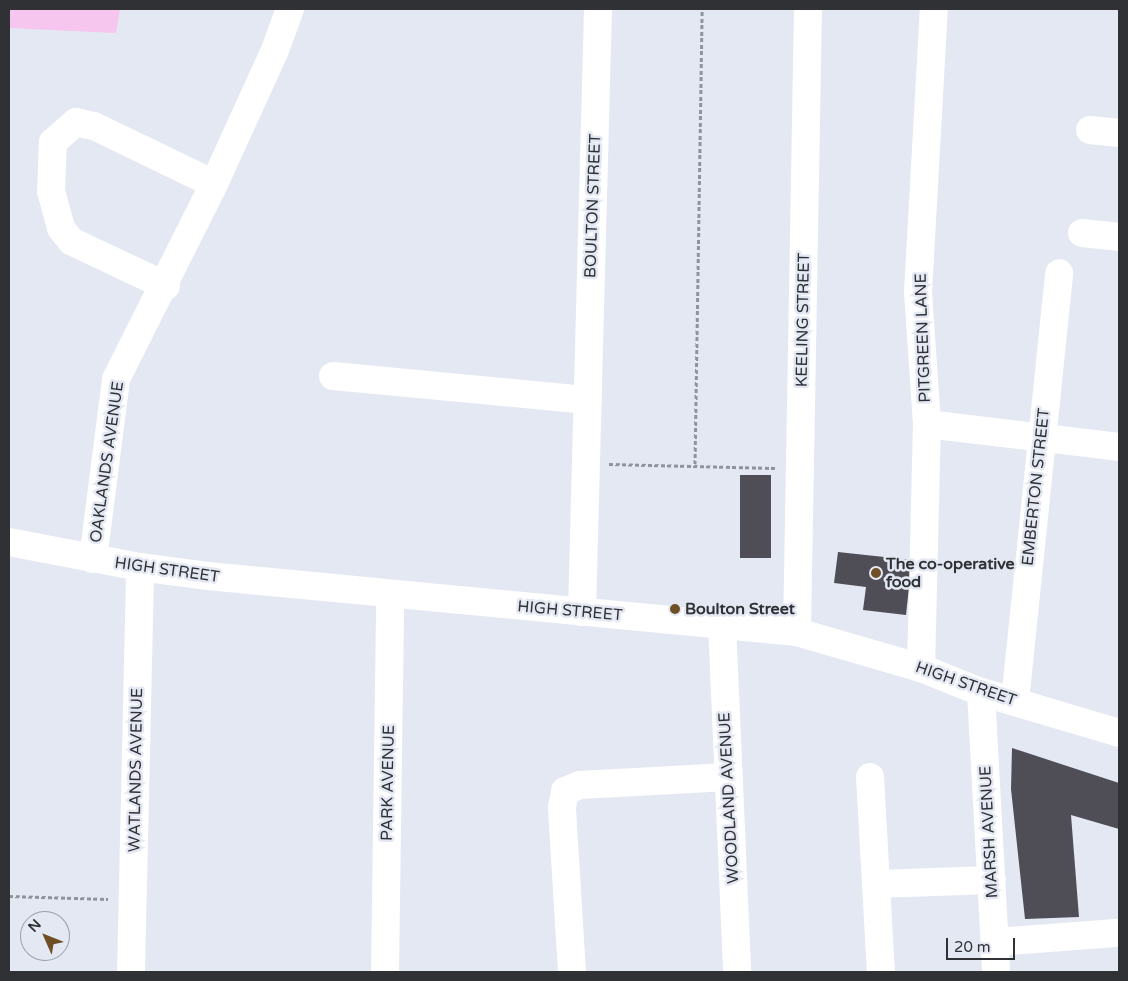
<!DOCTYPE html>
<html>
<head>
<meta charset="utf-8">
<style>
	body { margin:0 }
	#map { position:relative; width:1128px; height:981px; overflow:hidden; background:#e3e8f3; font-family:"Varela Round",sans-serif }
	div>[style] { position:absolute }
	.green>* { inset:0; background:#f6c6ef }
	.building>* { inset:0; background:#4f4d56; transform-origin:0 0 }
	.path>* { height:3px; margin-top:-1.5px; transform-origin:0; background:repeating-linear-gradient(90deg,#8f939b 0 4px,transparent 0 6.5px) }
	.minor>* { height:28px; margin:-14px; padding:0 14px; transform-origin:14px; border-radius:14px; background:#fff }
	.major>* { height:28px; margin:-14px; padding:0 14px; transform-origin:14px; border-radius:14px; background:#fff }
	.dots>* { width:14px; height:14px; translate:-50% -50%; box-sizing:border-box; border:2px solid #e3e8f3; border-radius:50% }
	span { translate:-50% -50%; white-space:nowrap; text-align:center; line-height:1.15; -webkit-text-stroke:5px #e3e8f3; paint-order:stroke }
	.street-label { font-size:16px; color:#2f3135 }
	.poi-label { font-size:16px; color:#2f3135; font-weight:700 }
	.left { translate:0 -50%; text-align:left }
	.frame { position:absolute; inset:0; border:10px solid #2f3135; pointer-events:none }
	.north { position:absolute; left:20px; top:911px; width:50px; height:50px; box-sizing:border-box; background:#e3e8f3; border:1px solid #9b9fa7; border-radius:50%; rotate:314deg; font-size:14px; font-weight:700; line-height:20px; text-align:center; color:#2f3135 }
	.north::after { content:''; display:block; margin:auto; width:18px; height:22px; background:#6f4f25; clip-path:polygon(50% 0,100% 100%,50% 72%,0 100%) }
	.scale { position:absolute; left:946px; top:938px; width:69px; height:22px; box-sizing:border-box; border:2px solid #2f3135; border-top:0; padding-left:6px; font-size:15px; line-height:18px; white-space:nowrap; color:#2f3135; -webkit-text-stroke:4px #e3e8f3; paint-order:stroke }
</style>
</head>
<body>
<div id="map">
	<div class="green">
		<i style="clip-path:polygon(9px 9px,120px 9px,116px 33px,9px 28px)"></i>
	</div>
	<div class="building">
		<i style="left:740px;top:475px;width:31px;height:83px"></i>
		<i style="clip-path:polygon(838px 552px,912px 560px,906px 615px,863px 610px,866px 587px,834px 583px)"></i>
		<i style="clip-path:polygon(1012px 748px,1119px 783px,1119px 829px,1071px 815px,1079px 917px,1025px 919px,1011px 789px)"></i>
	</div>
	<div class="path">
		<i style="left:609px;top:464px;width:166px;rotate:1.4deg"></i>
		<i style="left:695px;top:464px;width:455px;rotate:-89.1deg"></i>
		<i style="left:9px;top:896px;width:99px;rotate:1.7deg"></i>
	</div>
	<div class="minor">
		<i style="left:1090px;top:130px;width:29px;rotate:6deg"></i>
		<i style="left:1082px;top:233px;width:37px;rotate:6deg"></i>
		<i style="left:166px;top:286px;width:105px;rotate:-154.7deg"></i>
		<i style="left:71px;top:241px;width:16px;rotate:-128deg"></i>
		<i style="left:61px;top:228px;width:38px;rotate:-105deg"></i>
		<i style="left:51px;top:191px;width:49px;rotate:-87.7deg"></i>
		<i style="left:53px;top:142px;width:30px;rotate:-41deg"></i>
		<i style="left:76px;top:122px;width:18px;rotate:13deg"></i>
		<i style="left:94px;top:126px;width:133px;rotate:25.8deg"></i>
		<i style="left:333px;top:376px;width:256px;rotate:5.4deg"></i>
		<i style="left:927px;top:424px;width:193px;rotate:6.8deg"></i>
		<i style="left:93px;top:559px;width:181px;rotate:-82.7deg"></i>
		<i style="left:116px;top:379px;width:218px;rotate:-63.3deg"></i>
		<i style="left:214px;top:184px;width:147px;rotate:-65.5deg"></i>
		<i style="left:275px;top:50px;width:44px;rotate:-69.9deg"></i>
		<i style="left:582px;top:612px;width:603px;rotate:-88.48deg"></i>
		<i style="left:722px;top:624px;width:348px;rotate:87.5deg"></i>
		<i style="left:797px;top:632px;width:623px;rotate:-88.99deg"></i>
		<i style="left:921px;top:668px;width:244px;rotate:-88.6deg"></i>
		<i style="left:927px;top:424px;width:132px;rotate:-93.9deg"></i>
		<i style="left:918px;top:292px;width:283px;rotate:-86.8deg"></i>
		<i style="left:981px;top:692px;width:280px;rotate:86.9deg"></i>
		<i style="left:1015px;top:701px;width:430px;rotate:-84.1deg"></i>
		<i style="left:870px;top:777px;width:195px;rotate:86.8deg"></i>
		<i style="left:877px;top:884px;width:115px;rotate:-2deg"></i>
		<i style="left:995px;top:942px;width:121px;rotate:-4.3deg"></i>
		<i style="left:131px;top:972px;width:405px;rotate:-88.7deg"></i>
		<i style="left:385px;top:972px;width:378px;rotate:-89.2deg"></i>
		<i style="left:572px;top:972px;width:165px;rotate:-93.5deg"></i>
		<i style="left:562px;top:807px;width:16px;rotate:-79deg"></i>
		<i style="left:565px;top:791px;width:16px;rotate:-22deg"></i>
		<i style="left:580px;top:785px;width:148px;rotate:-3.1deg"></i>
	</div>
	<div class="major">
		<i style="left:9px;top:542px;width:133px;rotate:10.8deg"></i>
		<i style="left:140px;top:567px;width:69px;rotate:7.5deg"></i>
		<i style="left:208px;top:576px;width:592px;rotate:5.43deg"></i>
		<i style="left:797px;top:632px;width:129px;rotate:16.2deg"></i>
		<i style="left:921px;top:668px;width:65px;rotate:21.8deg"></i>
		<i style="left:981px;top:692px;width:144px;rotate:16.5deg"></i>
	</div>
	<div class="dots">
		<i style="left:876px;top:573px;background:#6f4f25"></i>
		<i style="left:675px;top:609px;background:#6f4f25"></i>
	</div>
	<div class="street-label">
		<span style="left:593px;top:206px;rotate:-88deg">BOULTON STREET</span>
		<span style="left:803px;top:320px;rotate:-89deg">KEELING STREET</span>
		<span style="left:923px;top:338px;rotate:-92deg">PITGREEN LANE</span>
		<span style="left:107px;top:462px;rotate:-82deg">OAKLANDS AVENUE</span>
		<span style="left:1036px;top:487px;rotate:-84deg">EMBERTON STREET</span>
		<span style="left:167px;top:570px;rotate:8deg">HIGH STREET</span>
		<span style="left:570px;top:611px;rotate:5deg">HIGH STREET</span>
		<span style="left:966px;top:684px;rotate:19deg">HIGH STREET</span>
		<span style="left:136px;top:770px;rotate:-89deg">WATLANDS AVENUE</span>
		<span style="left:388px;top:783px;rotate:-89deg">PARK AVENUE</span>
		<span style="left:729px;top:798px;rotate:-93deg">WOODLAND AVENUE</span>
		<span style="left:989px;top:832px;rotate:-93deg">MARSH AVENUE</span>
	</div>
	<div class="poi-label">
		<span class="left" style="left:886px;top:573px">The co-operative<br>food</span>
		<span class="left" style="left:685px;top:609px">Boulton Street</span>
	</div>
	<div class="frame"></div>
	<div class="north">N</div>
	<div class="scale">20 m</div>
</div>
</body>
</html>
